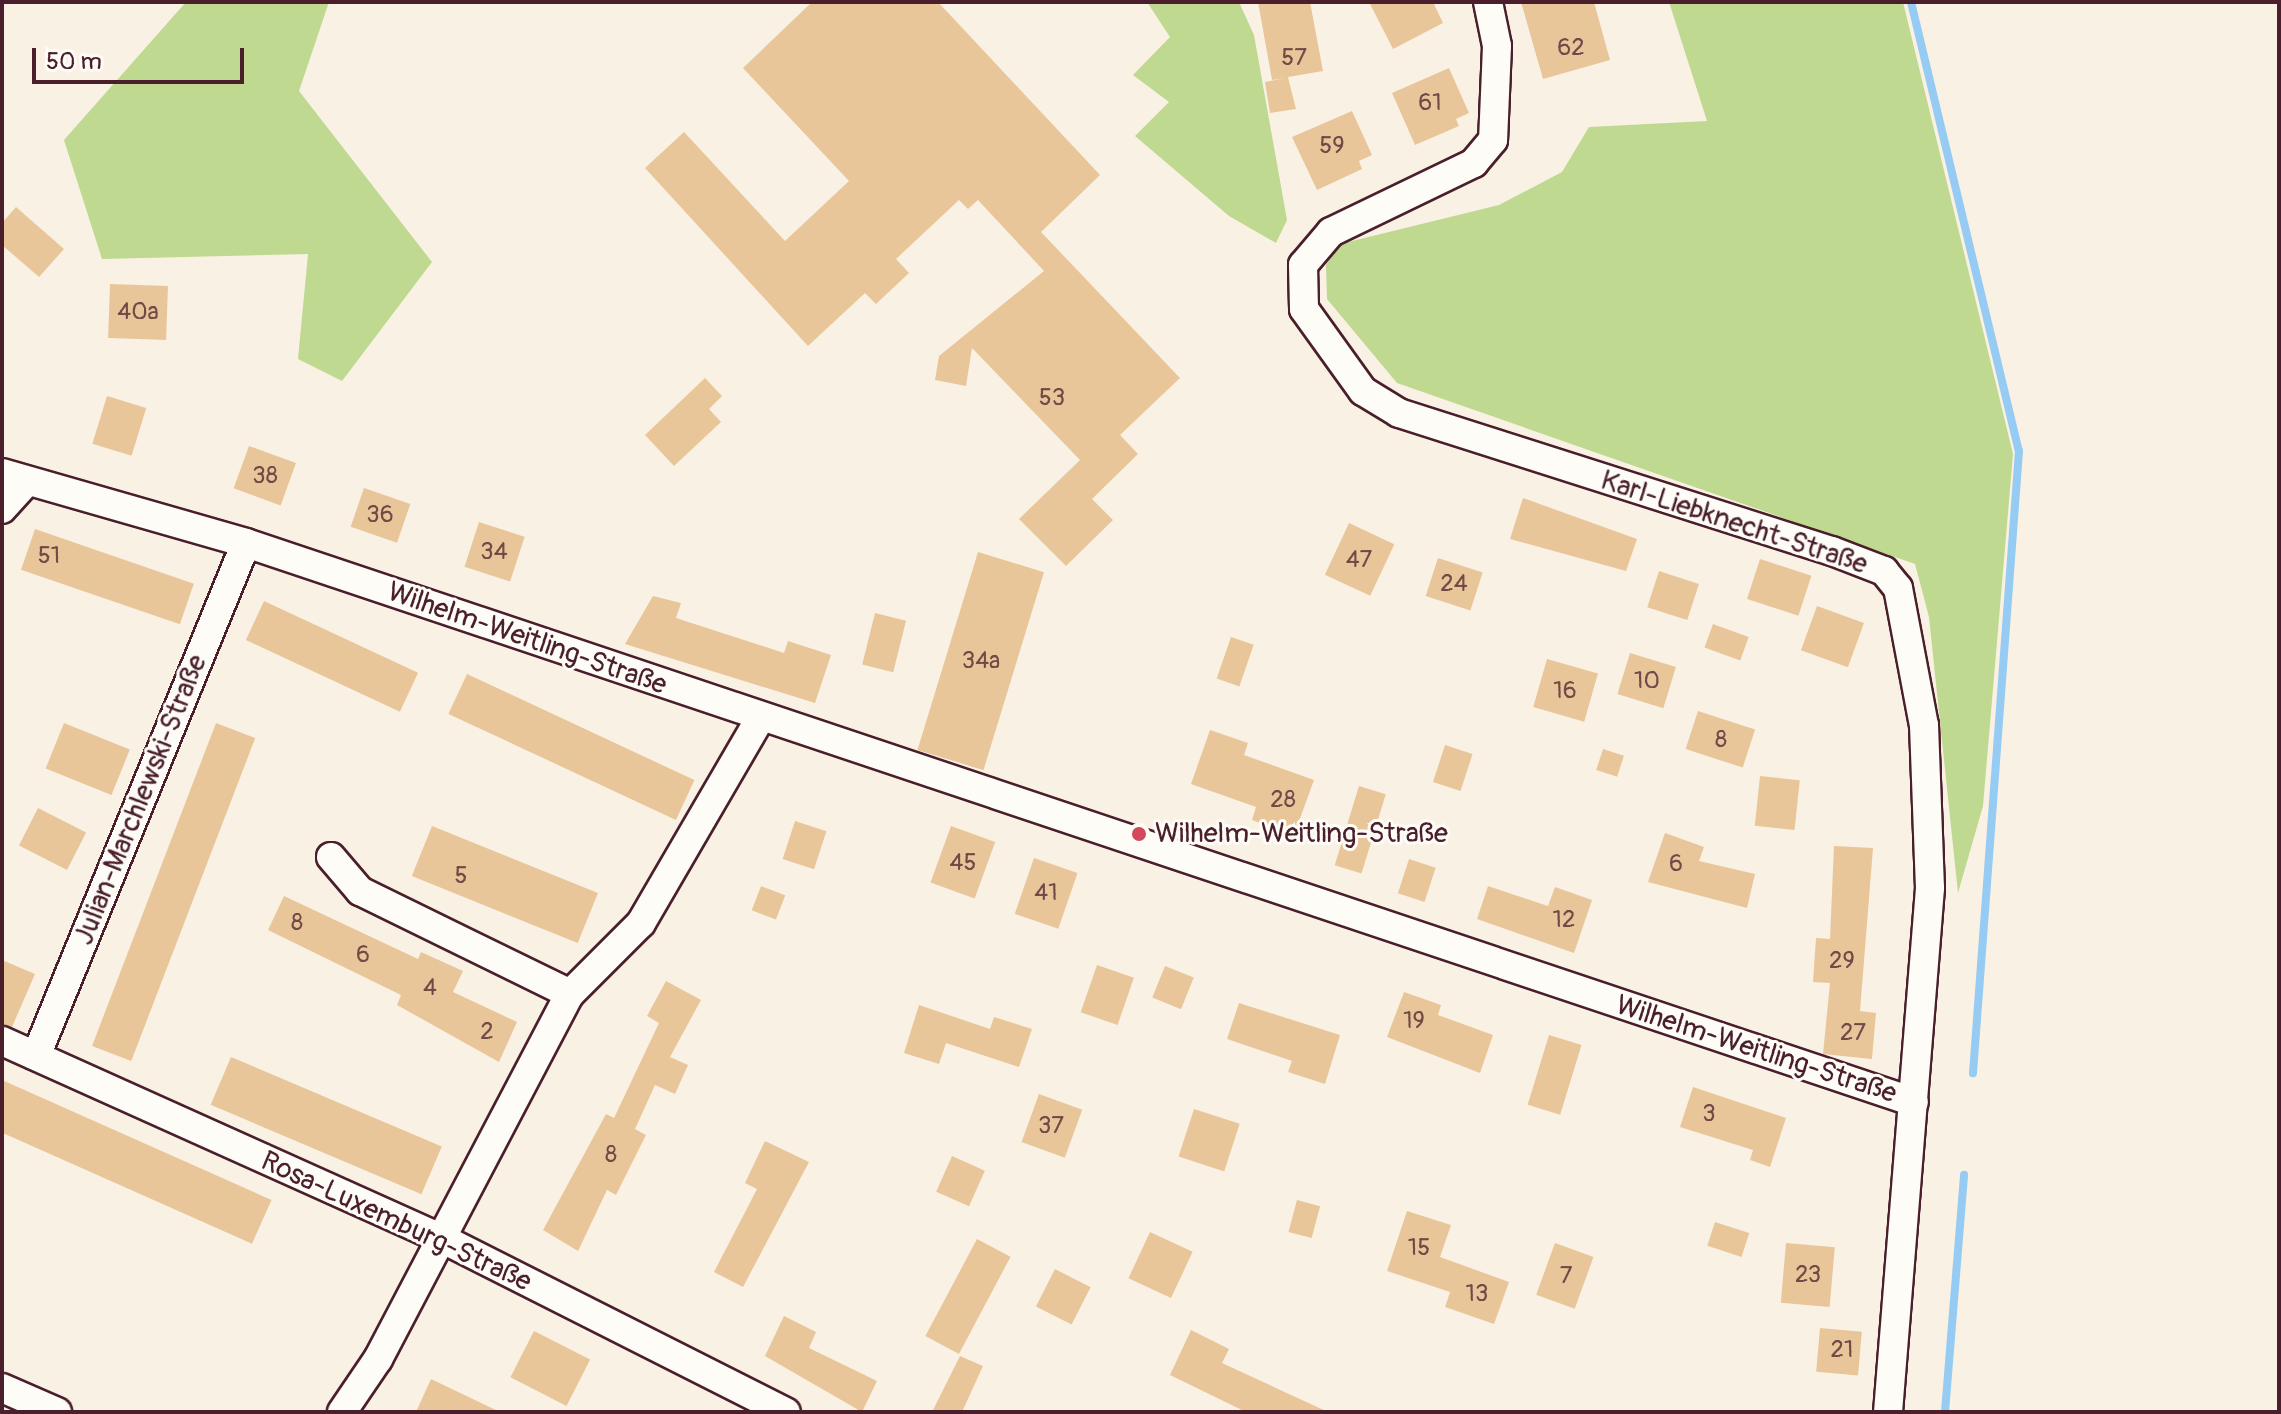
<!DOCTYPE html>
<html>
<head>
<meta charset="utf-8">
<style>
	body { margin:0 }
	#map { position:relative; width:2281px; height:1414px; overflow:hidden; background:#f9f1e4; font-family:Pangolin,sans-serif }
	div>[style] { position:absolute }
	.green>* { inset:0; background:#bfd990 }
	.stream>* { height:8px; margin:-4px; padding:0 4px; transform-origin:4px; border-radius:4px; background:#96cbf4 }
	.building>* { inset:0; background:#e9c69a; transform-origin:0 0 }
	.roads { filter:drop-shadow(2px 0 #4a1f2b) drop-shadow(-2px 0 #4a1f2b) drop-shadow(0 2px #4a1f2b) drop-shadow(0 -2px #4a1f2b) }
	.minor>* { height:28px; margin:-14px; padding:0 14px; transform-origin:14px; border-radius:14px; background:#fdfcf7 }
	.dots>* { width:22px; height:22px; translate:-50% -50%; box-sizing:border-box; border:4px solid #fdfcf7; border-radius:50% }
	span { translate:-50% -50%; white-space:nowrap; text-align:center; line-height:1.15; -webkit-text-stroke:6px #fdfcf7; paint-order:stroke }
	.number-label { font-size:24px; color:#724947 }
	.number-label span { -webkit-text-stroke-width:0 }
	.street-label { font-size:28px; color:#4a1f2b }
	.poi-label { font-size:28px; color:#4a1f2b }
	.left { translate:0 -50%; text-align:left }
	.frame { position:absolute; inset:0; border:4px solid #4a1f2b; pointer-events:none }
	.scale { position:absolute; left:32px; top:48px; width:212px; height:36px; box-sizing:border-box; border:4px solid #4a1f2b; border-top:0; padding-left:10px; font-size:24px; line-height:28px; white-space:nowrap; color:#4a1f2b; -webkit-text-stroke:6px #fdfcf7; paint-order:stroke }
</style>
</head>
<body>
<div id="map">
	<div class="green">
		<i style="clip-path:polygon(186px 2px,329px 2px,299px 91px,432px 262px,342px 381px,298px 359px,308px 254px,102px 259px,64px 140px)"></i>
		<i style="clip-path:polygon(1147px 2px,1239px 2px,1254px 35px,1287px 220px,1276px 243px,1229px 216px,1135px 136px,1169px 102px,1133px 75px,1170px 37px)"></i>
		<i style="clip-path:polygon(1669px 2px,1903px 2px,2013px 454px,1983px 806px,1958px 893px,1929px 617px,1915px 564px,1397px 383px,1327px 299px,1326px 265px,1340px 244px,1499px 205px,1562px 172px,1589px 127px,1707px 121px)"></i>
	</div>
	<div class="stream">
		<i style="left:1911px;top:2px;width:462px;rotate:76.5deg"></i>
		<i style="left:2019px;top:451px;width:624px;rotate:94.23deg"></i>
		<i style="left:1945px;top:1412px;width:238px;rotate:-85.4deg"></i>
	</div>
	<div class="building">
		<i style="clip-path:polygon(812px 2px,938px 2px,1100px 175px,1041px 232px,1180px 378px,1120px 435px,1138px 454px,1092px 499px,1113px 520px,1066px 566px,1019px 519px,1080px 460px,972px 348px,966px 386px,935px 380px,939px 356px,1044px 271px,978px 200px,968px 209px,959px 200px,896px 259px,909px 273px,876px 304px,865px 293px,808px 346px,645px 168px,684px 132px,785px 241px,849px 181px,743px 68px)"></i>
		<i style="clip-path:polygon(1258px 2px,1310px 2px,1323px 71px,1288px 77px,1296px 109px,1270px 113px,1265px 82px,1286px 78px,1272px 80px)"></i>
		<i style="clip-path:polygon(1369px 2px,1433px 2px,1443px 23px,1393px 49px)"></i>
		<i style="clip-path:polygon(1521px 2px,1594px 2px,1610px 60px,1543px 79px)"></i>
		<i style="clip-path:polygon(1449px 68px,1469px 113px,1456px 119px,1459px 126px,1415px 145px,1392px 93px)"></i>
		<i style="clip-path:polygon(1352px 111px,1372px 155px,1359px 161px,1362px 169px,1317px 190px,1292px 137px)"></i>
		<i style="clip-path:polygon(16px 207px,64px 249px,39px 277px,2px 245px,2px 223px)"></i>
		<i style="left:110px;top:284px;width:58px;height:54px;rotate:2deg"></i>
		<i style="clip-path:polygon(705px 378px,722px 396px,709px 409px,721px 422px,674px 466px,645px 435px)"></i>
		<i style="left:107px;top:396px;width:41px;height:50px;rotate:17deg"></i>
		<i style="left:249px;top:446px;width:50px;height:45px;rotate:20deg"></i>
		<i style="left:364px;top:488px;width:49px;height:41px;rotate:19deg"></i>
		<i style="clip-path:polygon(1523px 498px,1637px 539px,1626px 571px,1510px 539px)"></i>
		<i style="left:479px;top:522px;width:48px;height:47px;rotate:18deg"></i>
		<i style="left:1349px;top:523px;width:50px;height:57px;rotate:25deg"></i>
		<i style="left:35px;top:529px;width:168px;height:43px;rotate:19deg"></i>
		<i style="left:978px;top:552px;width:69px;height:207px;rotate:17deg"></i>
		<i style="left:1438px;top:558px;width:47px;height:40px;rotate:18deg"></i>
		<i style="left:1760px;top:559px;width:54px;height:42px;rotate:18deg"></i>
		<i style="left:1659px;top:571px;width:42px;height:38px;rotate:18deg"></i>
		<i style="clip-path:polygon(653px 596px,681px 603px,676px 618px,784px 653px,788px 641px,831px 655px,815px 703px,625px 644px)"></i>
		<i style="left:264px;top:601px;width:170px;height:43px;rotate:25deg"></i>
		<i style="left:1817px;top:606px;width:50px;height:47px;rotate:20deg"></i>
		<i style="left:875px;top:613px;width:32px;height:53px;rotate:14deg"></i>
		<i style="left:1713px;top:624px;width:38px;height:25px;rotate:20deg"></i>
		<i style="left:1231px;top:637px;width:24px;height:44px;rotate:19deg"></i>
		<i style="left:1630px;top:653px;width:48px;height:43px;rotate:17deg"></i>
		<i style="left:1547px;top:659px;width:53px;height:50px;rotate:16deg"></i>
		<i style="left:467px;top:674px;width:251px;height:44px;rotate:25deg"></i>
		<i style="left:1698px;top:711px;width:60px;height:40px;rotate:18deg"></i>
		<i style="left:64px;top:723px;width:71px;height:49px;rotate:22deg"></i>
		<i style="left:216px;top:723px;width:42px;height:346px;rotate:21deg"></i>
		<i style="clip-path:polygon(1210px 730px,1248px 743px,1244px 755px,1314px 780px,1294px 835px,1252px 820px,1256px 807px,1191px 784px)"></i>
		<i style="left:1445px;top:745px;width:29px;height:39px;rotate:18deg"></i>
		<i style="left:1603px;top:749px;width:22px;height:22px;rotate:18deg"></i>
		<i style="left:1760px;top:776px;width:40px;height:50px;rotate:6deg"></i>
		<i style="left:1359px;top:786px;width:28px;height:83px;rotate:17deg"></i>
		<i style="left:38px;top:808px;width:54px;height:42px;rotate:27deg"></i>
		<i style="left:795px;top:821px;width:33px;height:40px;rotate:18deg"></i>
		<i style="left:432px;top:826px;width:179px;height:54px;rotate:22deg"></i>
		<i style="left:951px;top:826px;width:47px;height:60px;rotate:20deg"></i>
		<i style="clip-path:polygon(1665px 833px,1704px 847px,1699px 861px,1755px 874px,1747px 908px,1648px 882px)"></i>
		<i style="clip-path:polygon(1834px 846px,1873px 848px,1860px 1011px,1876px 1013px,1872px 1059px,1823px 1054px,1830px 983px,1813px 982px,1816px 938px,1830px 939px)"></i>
		<i style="left:1034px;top:858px;width:46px;height:59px;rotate:19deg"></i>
		<i style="left:1409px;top:859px;width:28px;height:36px;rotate:18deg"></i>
		<i style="left:761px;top:886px;width:26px;height:26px;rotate:21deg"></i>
		<i style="clip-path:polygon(1488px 886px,1548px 906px,1555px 887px,1592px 900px,1574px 953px,1477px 919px)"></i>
		<i style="clip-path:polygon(284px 896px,418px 959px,421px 952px,463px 971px,453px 992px,517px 1022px,499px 1062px,397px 1005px,401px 995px,268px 930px)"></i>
		<i style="clip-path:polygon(2px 960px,35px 974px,12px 1027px,2px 1024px)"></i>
		<i style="left:1097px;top:965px;width:39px;height:50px;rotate:19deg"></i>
		<i style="left:1165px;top:966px;width:31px;height:34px;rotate:22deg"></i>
		<i style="clip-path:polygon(666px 981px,701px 1000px,670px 1057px,688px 1065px,675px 1094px,655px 1085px,635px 1129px,646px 1135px,616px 1195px,607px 1190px,578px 1251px,543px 1230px,606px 1114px,614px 1118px,659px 1023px,647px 1016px)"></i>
		<i style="clip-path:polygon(1404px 992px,1441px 1005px,1438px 1015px,1493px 1035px,1480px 1073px,1387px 1037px)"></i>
		<i style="clip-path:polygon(1239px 1003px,1340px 1035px,1325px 1084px,1288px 1072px,1292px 1061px,1227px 1039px)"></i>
		<i style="clip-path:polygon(919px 1005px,990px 1029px,994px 1017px,1032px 1029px,1019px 1067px,946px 1043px,939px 1064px,904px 1053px)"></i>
		<i style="left:1549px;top:1035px;width:34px;height:73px;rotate:17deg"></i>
		<i style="left:231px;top:1057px;width:229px;height:52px;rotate:23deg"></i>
		<i style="left:2px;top:1080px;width:295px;height:48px;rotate:24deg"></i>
		<i style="clip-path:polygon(1693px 1087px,1786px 1118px,1770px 1167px,1750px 1160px,1753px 1150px,1680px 1127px)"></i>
		<i style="left:1039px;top:1094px;width:46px;height:51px;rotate:20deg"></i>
		<i style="left:1194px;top:1109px;width:48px;height:50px;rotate:18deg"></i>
		<i style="clip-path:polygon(765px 1141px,809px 1162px,743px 1287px,714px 1272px,757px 1189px,745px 1183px)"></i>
		<i style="left:952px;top:1156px;width:36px;height:39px;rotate:24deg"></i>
		<i style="left:1297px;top:1200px;width:24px;height:33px;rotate:15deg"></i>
		<i style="clip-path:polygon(1407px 1211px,1451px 1225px,1440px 1257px,1509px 1282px,1494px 1324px,1445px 1307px,1450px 1292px,1387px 1271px)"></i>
		<i style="left:1715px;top:1222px;width:36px;height:25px;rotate:18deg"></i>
		<i style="left:1150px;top:1232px;width:47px;height:51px;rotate:25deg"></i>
		<i style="left:977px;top:1239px;width:38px;height:110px;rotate:28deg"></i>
		<i style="left:1555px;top:1243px;width:41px;height:55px;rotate:20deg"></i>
		<i style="left:1786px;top:1243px;width:49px;height:60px;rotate:5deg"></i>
		<i style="left:1055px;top:1269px;width:40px;height:42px;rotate:27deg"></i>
		<i style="clip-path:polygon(784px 1316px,816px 1332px,809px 1348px,877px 1381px,862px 1412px,765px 1356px)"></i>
		<i style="left:1820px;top:1328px;width:42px;height:44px;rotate:5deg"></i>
		<i style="clip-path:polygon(1191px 1330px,1229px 1349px,1222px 1363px,1328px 1412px,1246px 1412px,1170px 1375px)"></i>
		<i style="left:534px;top:1331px;width:63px;height:52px;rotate:27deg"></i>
		<i style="clip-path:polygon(960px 1356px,983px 1366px,962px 1412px,932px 1412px)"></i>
		<i style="clip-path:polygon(431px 1379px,500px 1412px,416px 1412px)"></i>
	</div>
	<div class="roads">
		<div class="minor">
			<i style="left:1488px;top:2px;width:45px;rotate:78.4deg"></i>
			<i style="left:1497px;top:46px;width:94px;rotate:92.4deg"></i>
			<i style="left:1493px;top:140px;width:30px;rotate:130deg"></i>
			<i style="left:1474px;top:163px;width:159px;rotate:154.2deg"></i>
			<i style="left:1331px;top:232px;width:43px;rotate:130.3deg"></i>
			<i style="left:1303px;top:265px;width:44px;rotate:88.7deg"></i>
			<i style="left:1304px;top:309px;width:101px;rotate:54.3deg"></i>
			<i style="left:1363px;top:391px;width:42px;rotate:31.4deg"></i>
			<i style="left:1399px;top:413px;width:454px;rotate:17.7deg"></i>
			<i style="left:1832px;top:551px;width:56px;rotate:21deg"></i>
			<i style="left:1884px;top:571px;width:22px;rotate:51deg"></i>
			<i style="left:1898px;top:588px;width:139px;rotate:79.3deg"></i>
			<i style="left:1924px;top:725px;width:163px;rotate:87.9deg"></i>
			<i style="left:1930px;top:888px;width:526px;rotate:94.58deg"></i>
			<i style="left:2px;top:473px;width:254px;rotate:16deg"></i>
			<i style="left:246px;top:543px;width:1759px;rotate:18.53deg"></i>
			<i style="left:2px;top:509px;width:38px;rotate:-48deg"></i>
			<i style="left:331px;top:857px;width:45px;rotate:49.5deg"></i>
			<i style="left:360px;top:891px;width:234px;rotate:26.1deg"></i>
			<i style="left:2px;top:1041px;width:483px;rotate:24.2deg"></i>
			<i style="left:443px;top:1239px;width:384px;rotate:26.8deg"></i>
			<i style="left:36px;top:1056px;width:554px;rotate:-67.74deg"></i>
			<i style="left:2px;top:1388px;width:60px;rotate:23.6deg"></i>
			<i style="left:342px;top:1412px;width:64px;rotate:-55.8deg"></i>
			<i style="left:378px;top:1359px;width:412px;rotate:-62.3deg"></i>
			<i style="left:570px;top:994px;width:100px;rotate:-45deg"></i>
			<i style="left:641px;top:923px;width:238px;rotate:-59.8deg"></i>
		</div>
	</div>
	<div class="dots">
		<i style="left:1139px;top:834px;background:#d1495b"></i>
	</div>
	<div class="number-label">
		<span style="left:1571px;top:48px">62</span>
		<span style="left:1294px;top:58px">57</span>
		<span style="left:1430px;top:103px">61</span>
		<span style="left:1332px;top:146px">59</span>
		<span style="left:138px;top:312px">40a</span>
		<span style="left:1052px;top:398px">53</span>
		<span style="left:265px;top:476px">38</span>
		<span style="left:380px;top:515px">36</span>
		<span style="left:494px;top:552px">34</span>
		<span style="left:49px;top:556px">51</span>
		<span style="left:1359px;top:560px">47</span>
		<span style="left:1454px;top:584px">24</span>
		<span style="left:981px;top:661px">34a</span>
		<span style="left:1647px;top:681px">10</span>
		<span style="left:1565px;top:691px">16</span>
		<span style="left:1721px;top:740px">8</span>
		<span style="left:1283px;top:800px">28</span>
		<span style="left:963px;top:863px">45</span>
		<span style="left:1676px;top:864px">6</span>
		<span style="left:461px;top:876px">5</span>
		<span style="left:1046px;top:893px">41</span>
		<span style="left:1564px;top:920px">12</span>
		<span style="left:297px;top:923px">8</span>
		<span style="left:363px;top:955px">6</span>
		<span style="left:1842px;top:961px">29</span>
		<span style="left:430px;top:988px">4</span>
		<span style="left:1414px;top:1021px">19</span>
		<span style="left:487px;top:1032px">2</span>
		<span style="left:1853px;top:1033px">27</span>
		<span style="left:1709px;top:1114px">3</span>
		<span style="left:1051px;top:1126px">37</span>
		<span style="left:611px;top:1155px">8</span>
		<span style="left:1419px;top:1248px">15</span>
		<span style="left:1808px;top:1275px">23</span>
		<span style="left:1566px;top:1276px">7</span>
		<span style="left:1477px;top:1294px">13</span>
		<span style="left:1842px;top:1350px">21</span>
	</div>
	<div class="street-label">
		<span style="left:1734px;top:523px;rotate:18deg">Karl-Liebknecht-Straße</span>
		<span style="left:527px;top:639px;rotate:19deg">Wilhelm-Weitling-Straße</span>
		<span style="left:141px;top:800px;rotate:-68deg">Julian-Marchlewski-Straße</span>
		<span style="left:1756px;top:1050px;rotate:18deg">Wilhelm-Weitling-Straße</span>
		<span style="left:396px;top:1222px;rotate:25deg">Rosa-Luxemburg-Straße</span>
	</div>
	<div class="poi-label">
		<span class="left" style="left:1155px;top:834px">Wilhelm-Weitling-Straße</span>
	</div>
	<div class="frame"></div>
	<div class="scale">50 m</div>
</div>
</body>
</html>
